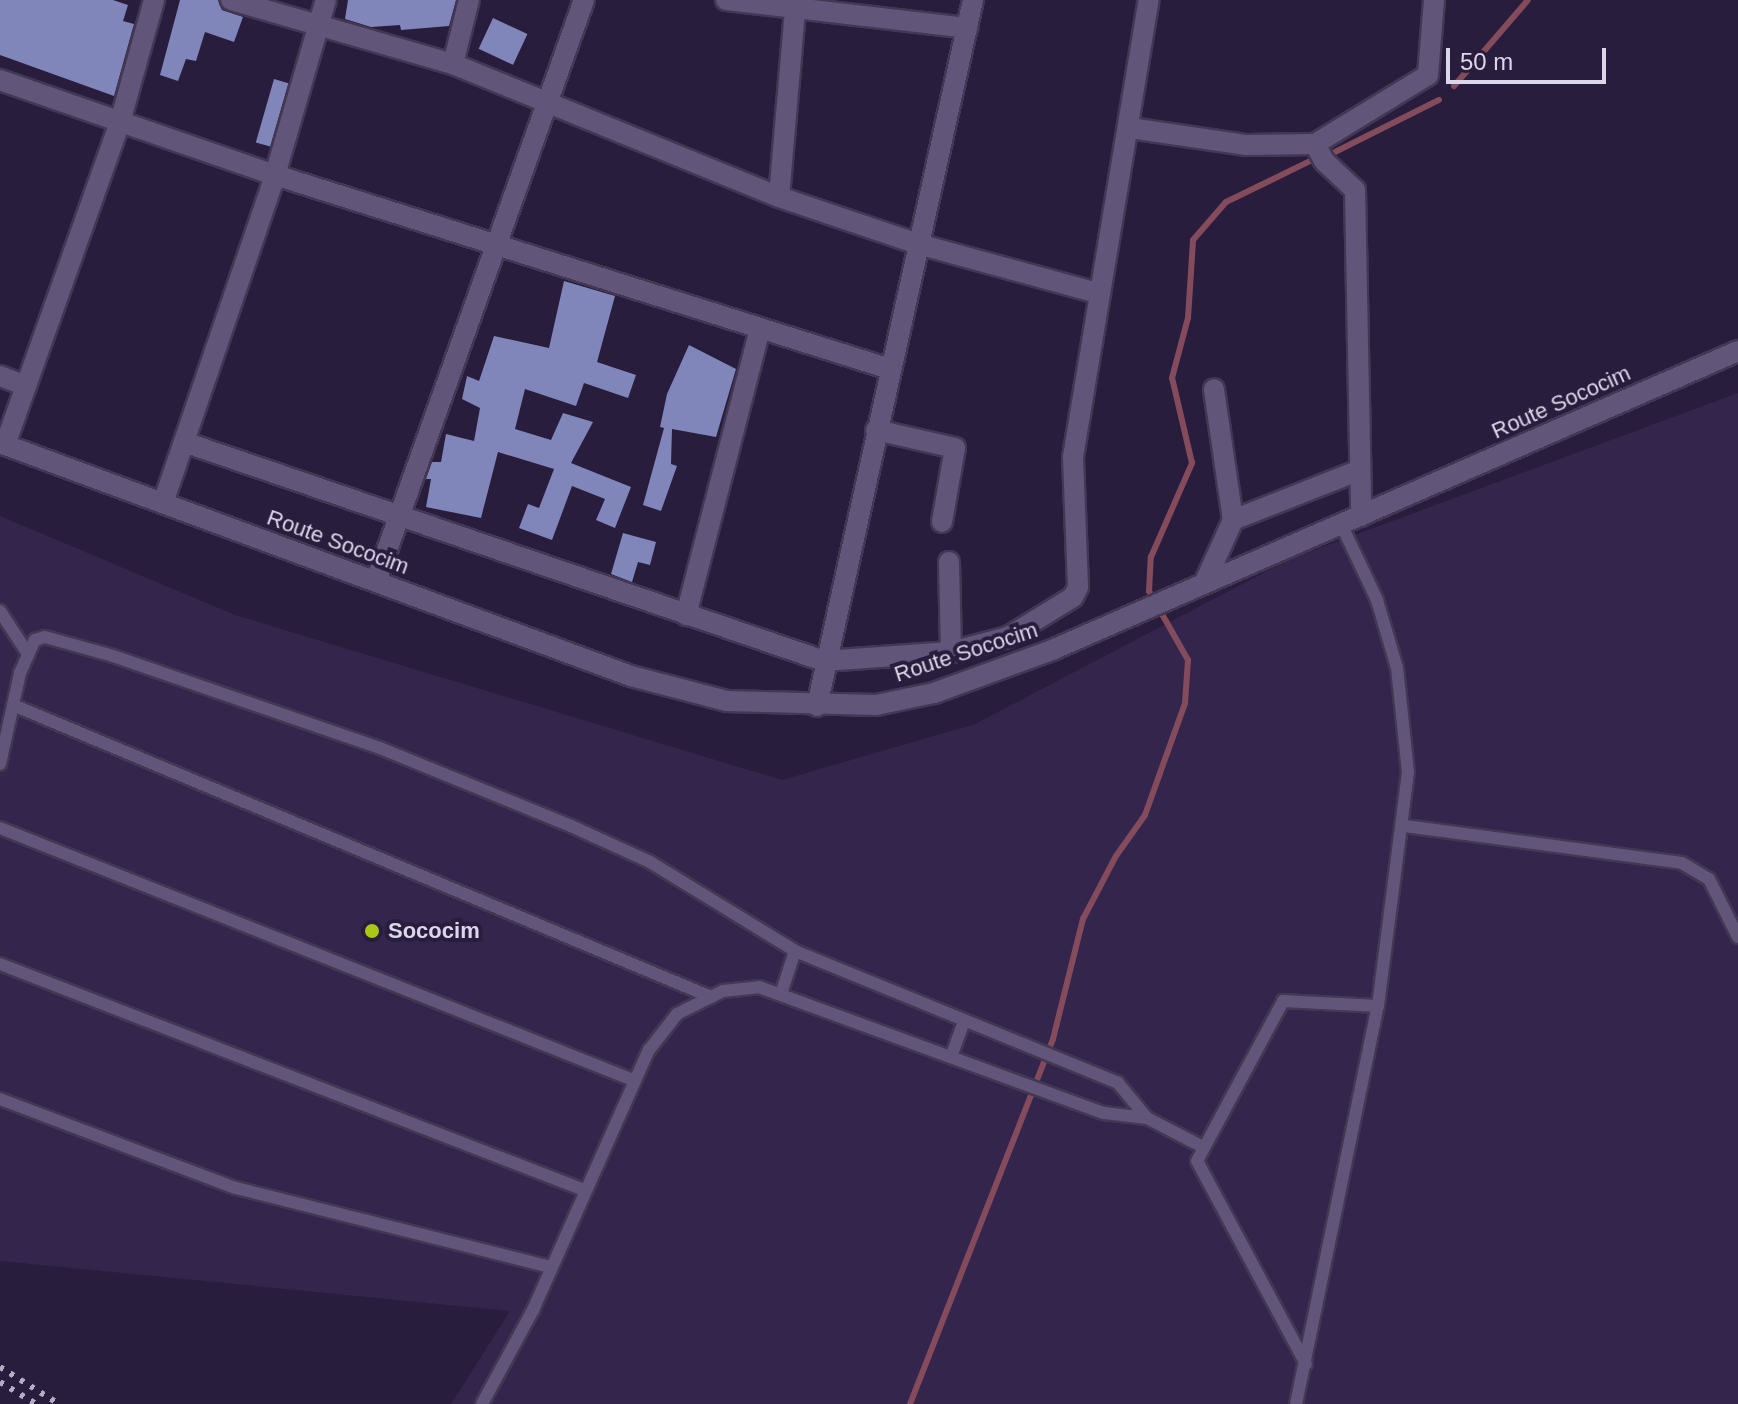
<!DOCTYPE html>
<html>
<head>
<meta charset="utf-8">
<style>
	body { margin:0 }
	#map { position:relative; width:1738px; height:1404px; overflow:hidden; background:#291d3d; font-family:Arial,sans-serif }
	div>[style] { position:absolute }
	.built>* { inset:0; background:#33254b }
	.stream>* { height:6px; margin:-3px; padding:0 3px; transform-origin:3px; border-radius:3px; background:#844b5d }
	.building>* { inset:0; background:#8085ba; transform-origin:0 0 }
	.roads { filter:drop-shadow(2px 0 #423853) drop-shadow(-2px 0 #423853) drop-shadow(0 2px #423853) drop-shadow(0 -2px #423853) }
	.service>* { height:12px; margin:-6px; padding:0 6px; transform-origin:6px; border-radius:6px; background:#615579 }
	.minor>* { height:20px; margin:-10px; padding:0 10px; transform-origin:10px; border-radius:10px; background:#615579 }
	.tertiary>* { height:20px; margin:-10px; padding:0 10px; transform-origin:10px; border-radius:10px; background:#615579 }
	.rail>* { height:6px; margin-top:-3px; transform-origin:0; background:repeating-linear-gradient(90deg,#b4adc4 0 4px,transparent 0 12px) }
	.dots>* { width:22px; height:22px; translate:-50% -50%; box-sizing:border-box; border:4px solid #291d3d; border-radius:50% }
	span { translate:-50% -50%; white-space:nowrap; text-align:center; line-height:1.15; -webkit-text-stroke:8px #291d3d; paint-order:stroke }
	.street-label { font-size:22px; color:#dcd6eb }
	.poi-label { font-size:22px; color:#dcd6eb; font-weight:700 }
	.left { translate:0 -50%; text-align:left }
	.scale { position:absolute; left:1446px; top:48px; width:160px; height:36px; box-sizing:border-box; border:4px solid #dcd6eb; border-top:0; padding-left:10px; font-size:24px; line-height:28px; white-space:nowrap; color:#dcd6eb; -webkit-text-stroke:6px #291d3d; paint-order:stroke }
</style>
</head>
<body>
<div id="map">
	<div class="built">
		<i style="clip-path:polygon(1738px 393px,1738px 1404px,451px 1404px,510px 1311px,0 1261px,0 516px,235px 615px,782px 780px,975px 724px,1290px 559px)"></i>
	</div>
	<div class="stream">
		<i style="left:1454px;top:86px;width:113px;rotate:-49.3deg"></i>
		<i style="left:1329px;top:155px;width:123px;rotate:-26.6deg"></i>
		<i style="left:910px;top:1404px;width:392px;rotate:-68.6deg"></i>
		<i style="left:1053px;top:1039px;width:124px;rotate:-76deg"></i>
		<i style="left:1083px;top:919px;width:71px;rotate:-62.4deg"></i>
		<i style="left:1116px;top:856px;width:50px;rotate:-54.7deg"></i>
		<i style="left:1145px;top:815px;width:119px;rotate:-70.3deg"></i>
		<i style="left:1185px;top:703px;width:43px;rotate:-86deg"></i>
		<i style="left:1188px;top:660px;width:79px;rotate:-119.5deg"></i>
		<i style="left:1149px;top:591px;width:34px;rotate:-87deg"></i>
		<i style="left:1151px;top:557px;width:103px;rotate:-66.4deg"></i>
		<i style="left:1192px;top:463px;width:87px;rotate:-103.2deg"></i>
		<i style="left:1172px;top:378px;width:62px;rotate:-75.1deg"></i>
		<i style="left:1188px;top:318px;width:78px;rotate:-86.3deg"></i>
		<i style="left:1193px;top:240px;width:50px;rotate:-49deg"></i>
		<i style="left:1226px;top:202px;width:96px;rotate:-26deg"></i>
	</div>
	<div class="building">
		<i style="clip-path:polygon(0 0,113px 0,128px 5px,123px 21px,134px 24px,114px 96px,0 55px)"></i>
		<i style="clip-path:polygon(180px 0,218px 0,222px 10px,243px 17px,234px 42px,205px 32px,196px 61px,186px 59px,178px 81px,160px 75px)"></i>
		<i style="clip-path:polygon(348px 0,456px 0,449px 26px,401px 30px,400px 25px,371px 27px,345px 19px)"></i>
		<i style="left:493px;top:18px;width:38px;height:34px;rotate:25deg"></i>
		<i style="left:274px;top:79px;width:15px;height:66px;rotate:16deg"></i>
		<i style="clip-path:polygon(564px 281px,615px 296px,597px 362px,636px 375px,628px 398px,584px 383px,576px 406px,525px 389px,515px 429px,551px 440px,563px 413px,593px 422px,571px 463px,631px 487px,615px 528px,596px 520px,605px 499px,572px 486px,552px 540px,519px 528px,528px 504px,539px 508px,554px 469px,498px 452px,481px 518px,426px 507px,431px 479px,426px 479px,432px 462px,441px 462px,446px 434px,474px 441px,480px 408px,462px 399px,467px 376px,479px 381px,494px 336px,549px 348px)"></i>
		<i style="clip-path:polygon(689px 345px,736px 369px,716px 437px,672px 429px,671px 464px,677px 466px,661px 511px,643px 505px,664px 428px,660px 427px,667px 394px)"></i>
		<i style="clip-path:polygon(623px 533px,656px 542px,650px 565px,638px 562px,632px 582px,611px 574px)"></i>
	</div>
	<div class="roads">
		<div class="service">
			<i style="left:0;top:611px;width:51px;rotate:56.9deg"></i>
			<i style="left:13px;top:705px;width:757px;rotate:22.7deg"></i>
			<i style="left:0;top:764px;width:93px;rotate:-77.6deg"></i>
			<i style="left:20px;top:673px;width:36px;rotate:-66deg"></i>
			<i style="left:35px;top:640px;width:10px;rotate:-17deg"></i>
			<i style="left:45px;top:637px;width:71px;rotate:15.6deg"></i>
			<i style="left:113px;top:656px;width:282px;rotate:19deg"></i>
			<i style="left:380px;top:748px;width:206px;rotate:22.2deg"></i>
			<i style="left:571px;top:826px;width:87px;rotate:24.5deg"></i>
			<i style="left:650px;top:862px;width:170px;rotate:31.5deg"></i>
			<i style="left:795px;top:951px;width:349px;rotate:22.2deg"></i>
			<i style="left:1118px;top:1083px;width:45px;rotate:50.4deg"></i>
			<i style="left:1405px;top:826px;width:279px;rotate:7.6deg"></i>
			<i style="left:1682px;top:863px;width:31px;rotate:31deg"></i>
			<i style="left:1709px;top:879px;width:65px;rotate:63.4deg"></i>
			<i style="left:0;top:828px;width:681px;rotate:21.71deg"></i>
			<i style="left:0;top:964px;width:626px;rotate:21.16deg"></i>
			<i style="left:781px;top:994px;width:45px;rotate:-72deg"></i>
			<i style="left:951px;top:1057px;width:37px;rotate:-70deg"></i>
			<i style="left:0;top:1099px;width:252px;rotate:20.7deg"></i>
			<i style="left:236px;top:1188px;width:325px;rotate:14.1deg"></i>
			<i style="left:1306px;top:1364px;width:230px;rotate:-118.2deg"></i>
			<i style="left:1197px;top:1161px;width:182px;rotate:-61.7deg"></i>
			<i style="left:1283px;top:1001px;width:95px;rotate:3deg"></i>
			<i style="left:482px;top:1404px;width:107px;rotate:-61.5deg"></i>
			<i style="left:533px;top:1310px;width:285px;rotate:-66deg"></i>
			<i style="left:649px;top:1050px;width:46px;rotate:-52.1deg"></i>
			<i style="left:677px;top:1014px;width:51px;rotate:-26.6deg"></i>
			<i style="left:723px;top:991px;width:36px;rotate:-6deg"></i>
			<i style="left:759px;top:987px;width:367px;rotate:20.1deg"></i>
			<i style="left:1104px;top:1113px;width:43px;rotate:6.6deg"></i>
			<i style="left:1147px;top:1118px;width:61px;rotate:27.4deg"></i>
			<i style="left:1296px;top:1404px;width:406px;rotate:-78.4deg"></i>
			<i style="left:1378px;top:1006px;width:236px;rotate:-82.7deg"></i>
			<i style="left:1408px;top:772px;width:105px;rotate:-96deg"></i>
			<i style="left:1397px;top:668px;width:71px;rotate:-106.4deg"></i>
			<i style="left:1377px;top:600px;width:84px;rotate:-115.3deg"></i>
		</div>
		<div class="minor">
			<i style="left:231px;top:0;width:231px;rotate:16.1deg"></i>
			<i style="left:453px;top:64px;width:352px;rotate:22.2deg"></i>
			<i style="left:779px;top:197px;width:147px;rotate:18.7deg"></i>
			<i style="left:918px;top:244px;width:186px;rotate:15.3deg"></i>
			<i style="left:726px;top:0;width:243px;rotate:6.6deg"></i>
			<i style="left:453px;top:64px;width:66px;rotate:-76deg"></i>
			<i style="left:0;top:80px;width:291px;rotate:19.1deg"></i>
			<i style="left:275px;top:175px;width:645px;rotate:17.51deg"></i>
			<i style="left:1130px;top:128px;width:118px;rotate:8.3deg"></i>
			<i style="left:1247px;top:145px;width:68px;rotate:-0.8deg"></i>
			<i style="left:1315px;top:144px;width:132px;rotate:-31.4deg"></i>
			<i style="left:1428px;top:75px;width:75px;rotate:-85.4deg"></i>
			<i style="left:1315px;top:144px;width:19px;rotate:62deg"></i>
			<i style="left:1324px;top:161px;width:42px;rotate:43.1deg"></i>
			<i style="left:1355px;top:190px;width:326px;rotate:88.9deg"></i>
			<i style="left:779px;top:197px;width:198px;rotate:-85.1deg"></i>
			<i style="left:0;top:376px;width:28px;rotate:21deg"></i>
			<i style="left:876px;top:430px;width:81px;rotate:12.8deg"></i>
			<i style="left:955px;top:448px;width:75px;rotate:100deg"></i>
			<i style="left:184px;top:442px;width:676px;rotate:18.89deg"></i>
			<i style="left:824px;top:661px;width:127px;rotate:-4.1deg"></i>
			<i style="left:951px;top:652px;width:59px;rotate:-14.7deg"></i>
			<i style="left:1008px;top:637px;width:76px;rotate:-31.6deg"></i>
			<i style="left:1073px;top:597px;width:11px;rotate:-63deg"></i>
			<i style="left:1078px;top:587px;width:130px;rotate:-92.2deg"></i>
			<i style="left:1073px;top:457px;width:463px;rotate:-80.6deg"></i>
			<i style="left:5px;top:445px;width:343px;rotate:-70.4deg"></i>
			<i style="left:120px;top:122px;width:127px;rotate:-74.4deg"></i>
			<i style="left:163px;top:503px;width:347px;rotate:-71.1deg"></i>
			<i style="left:275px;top:175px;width:182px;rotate:-73.8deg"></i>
			<i style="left:1233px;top:520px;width:136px;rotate:-21.5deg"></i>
			<i style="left:949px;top:562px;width:90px;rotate:88.7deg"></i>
			<i style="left:376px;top:581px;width:617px;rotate:-70.3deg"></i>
			<i style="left:1204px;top:584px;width:70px;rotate:-65.6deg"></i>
			<i style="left:1233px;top:520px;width:132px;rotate:-98.3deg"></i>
			<i style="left:686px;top:615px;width:296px;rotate:-75.5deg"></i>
			<i style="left:817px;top:706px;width:723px;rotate:-77.54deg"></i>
		</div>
		<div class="tertiary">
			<i style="left:0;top:443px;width:673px;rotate:20.27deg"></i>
			<i style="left:631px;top:676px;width:99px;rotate:14.6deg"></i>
			<i style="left:727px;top:701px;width:149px;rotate:1.5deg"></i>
			<i style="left:876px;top:705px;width:59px;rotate:-11.7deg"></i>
			<i style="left:934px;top:693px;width:126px;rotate:-20deg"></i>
			<i style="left:1052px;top:650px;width:748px;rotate:-23.55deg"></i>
		</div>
	</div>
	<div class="rail">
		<i style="left:0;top:1367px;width:70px;rotate:32.1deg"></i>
		<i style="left:0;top:1382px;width:42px;rotate:31.4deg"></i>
	</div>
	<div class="dots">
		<i style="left:372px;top:931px;background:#abc716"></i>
	</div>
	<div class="street-label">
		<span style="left:1561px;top:402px;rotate:-24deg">Route Sococim</span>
		<span style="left:338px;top:542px;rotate:20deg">Route Sococim</span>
		<span style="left:966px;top:652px;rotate:-18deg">Route Sococim</span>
	</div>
	<div class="poi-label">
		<span class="left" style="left:388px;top:931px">Sococim</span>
	</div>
	<div class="scale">50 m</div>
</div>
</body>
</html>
